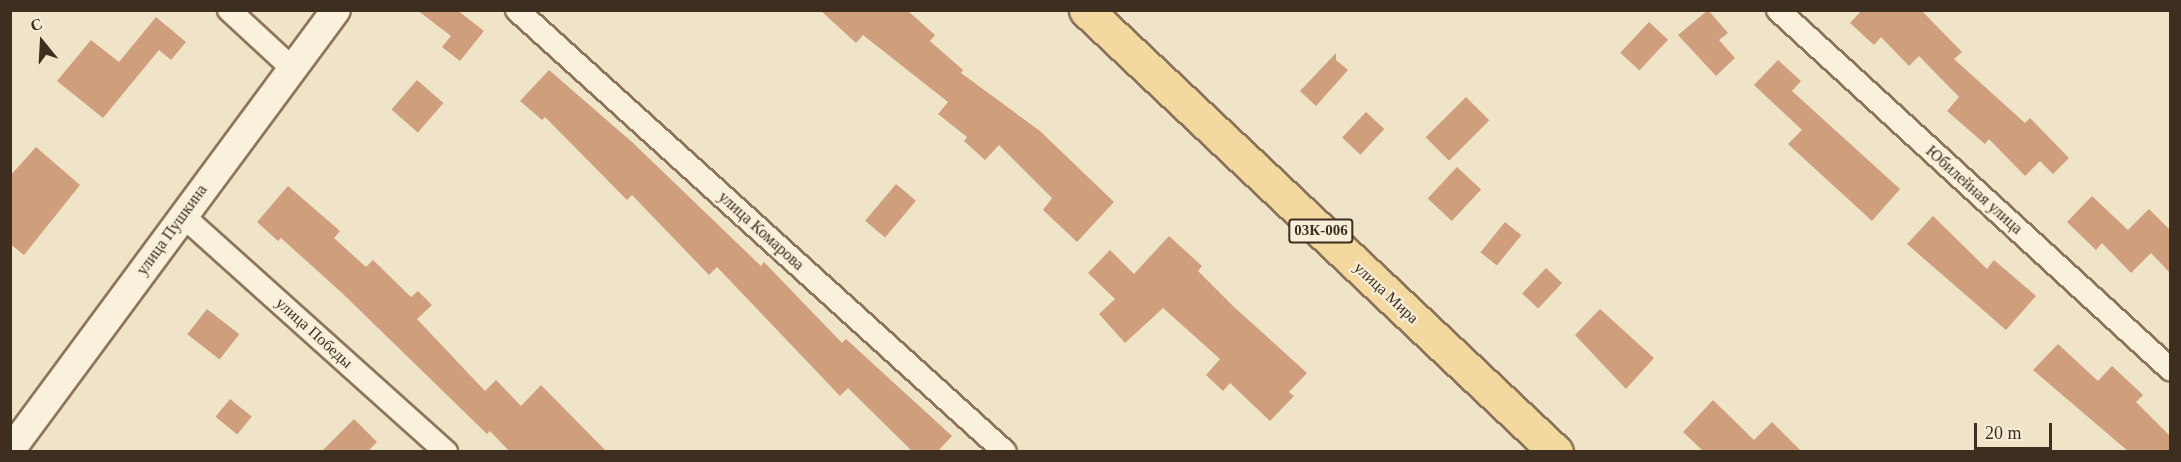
<!DOCTYPE html>
<html>
<head>
<meta charset="utf-8">
<style>
	body { margin:0 }
	#map { position:relative; width:2181px; height:462px; overflow:hidden; background:#f0e4c8; font-family:"Times New Roman",serif }
	div>[style] { position:absolute }
	.building>* { inset:0; background:#cf9f7d; transform-origin:0 0 }
	.roads { filter:drop-shadow(2px 0 #8d765c) drop-shadow(-2px 0 #8d765c) drop-shadow(0 2px #8d765c) drop-shadow(0 -2px #8d765c) }
	.minor>* { height:22px; margin:-11px; padding:0 11px; transform-origin:11px; border-radius:11px; background:#faf1dc }
	.tertiary>* { height:28px; margin:-14px; padding:0 14px; transform-origin:14px; border-radius:14px; background:#faf1dc }
	.primary>* { height:33px; margin:-16.5px; padding:0 16.5px; transform-origin:16.5px; border-radius:16.5px; background:#f3d9a0 }
	span { translate:-50% -50%; white-space:nowrap; text-align:center; line-height:1.15; -webkit-text-stroke:4.5px #f7eed8; paint-order:stroke }
	.shield-label span { padding:2px 4px; background:#f7eed8; border:2px solid; border-radius:4px; -webkit-text-stroke-width:0 }
	.shield-label { font-size:15px; color:#3d2e20; font-weight:700 }
	.street-label { font-size:16px; color:#3d2e20 }
	.frame { position:absolute; inset:0; border:12px solid #3d2e20; pointer-events:none }
	.north { position:absolute; left:12px; top:12px; width:60px; height:60px; -webkit-text-stroke:4px #f7eed8; paint-order:stroke; rotate:342deg; font-size:16px; font-weight:700; line-height:24px; text-align:center; color:#3d2e20 }
	.north::after { content:''; display:block; margin:auto; width:21px; height:27px; background:#3d2e20; clip-path:polygon(50% 0,100% 100%,50% 72%,0 100%) }
	.scale { position:absolute; left:1974px; top:423px; width:78px; height:27px; box-sizing:border-box; border:3px solid #3d2e20; border-top:0; padding-left:8px; font-size:18px; line-height:21px; white-space:nowrap; color:#3d2e20; -webkit-text-stroke:4px #f7eed8; paint-order:stroke }
</style>
</head>
<body>
<div id="map">
	<div class="building">
		<i style="clip-path:polygon(417px 10px,457px 10px,484px 31px,460px 61px,442px 47px,451px 36px)"></i>
		<i style="clip-path:polygon(820px 10px,907px 10px,935px 35px,930px 41px,963px 70px,961px 73px,1040px 131px,1114px 202px,1077px 242px,1043px 210px,1052px 198px,999px 145px,985px 160px,964px 141px,967px 137px,938px 114px,948px 102px,863px 35px,856px 43px)"></i>
		<i style="clip-path:polygon(1708px 10px,1728px 33px,1719px 40px,1735px 58px,1716px 76px,1678px 35px)"></i>
		<i style="clip-path:polygon(1862px 10px,1921px 10px,1962px 52px,1954px 59px,2025px 123px,2030px 118px,2069px 158px,2053px 174px,2040px 161px,2025px 176px,1989px 139px,1985px 144px,1947px 111px,1959px 97px,1919px 56px,1909px 66px,1881px 37px,1874px 45px,1850px 23px)"></i>
		<i style="clip-path:polygon(156px 17px,186px 42px,171px 60px,159px 50px,103px 118px,57px 81px,91px 40px,119px 62px)"></i>
		<i style="left:1649px;top:22px;width:26px;height:42px;rotate:43deg"></i>
		<i style="clip-path:polygon(1336px 53px,1336px 60px,1348px 70px,1316px 106px,1300px 91px)"></i>
		<i style="clip-path:polygon(1778px 60px,1801px 81px,1792px 91px,1900px 189px,1872px 221px,1788px 144px,1802px 130px,1754px 85px)"></i>
		<i style="clip-path:polygon(549px 70px,632px 142px,761px 266px,764px 262px,842px 343px,846px 339px,952px 436px,937px 452px,913px 452px,848px 388px,840px 396px,717px 267px,709px 275px,632px 195px,627px 200px,545px 117px,542px 120px,520px 101px)"></i>
		<i style="left:417px;top:80px;width:35px;height:39px;rotate:41deg"></i>
		<i style="left:1466px;top:97px;width:33px;height:57px;rotate:45deg"></i>
		<i style="left:1366px;top:112px;width:25px;height:35px;rotate:43deg"></i>
		<i style="clip-path:polygon(36px 147px,80px 185px,24px 255px,10px 244px,10px 176px)"></i>
		<i style="left:1457px;top:167px;width:33px;height:43px;rotate:43deg"></i>
		<i style="left:896px;top:184px;width:26px;height:48px;rotate:40deg"></i>
		<i style="clip-path:polygon(288px 186px,340px 231px,334px 238px,366px 267px,373px 260px,411px 297px,418px 291px,432px 305px,417px 319px,485px 391px,496px 380px,521px 406px,541px 385px,607px 452px,510px 452px,490px 431px,487px 434px,341px 292px,281px 238px,278px 241px,257px 222px)"></i>
		<i style="clip-path:polygon(2092px 196px,2128px 230px,2149px 209px,2170px 230px,2170px 273px,2151px 253px,2131px 273px,2102px 243px,2096px 250px,2067px 222px)"></i>
		<i style="clip-path:polygon(1933px 216px,1987px 269px,1994px 260px,2036px 296px,2006px 330px,1907px 244px)"></i>
		<i style="left:1505px;top:222px;width:21px;height:39px;rotate:39deg"></i>
		<i style="clip-path:polygon(1169px 236px,1202px 266px,1198px 271px,1233px 306px,1307px 373px,1289px 392px,1294px 396px,1270px 421px,1230px 383px,1223px 391px,1206px 375px,1220px 359px,1163px 308px,1125px 343px,1099px 314px,1115px 299px,1088px 273px,1110px 250px,1134px 274px)"></i>
		<i style="left:1546px;top:268px;width:22px;height:35px;rotate:43deg"></i>
		<i style="left:207px;top:309px;width:41px;height:32px;rotate:38deg"></i>
		<i style="clip-path:polygon(1600px 309px,1654px 358px,1626px 389px,1575px 335px)"></i>
		<i style="clip-path:polygon(2058px 344px,2098px 381px,2112px 366px,2143px 395px,2136px 402px,2170px 436px,2170px 452px,2129px 452px,2033px 370px)"></i>
		<i style="left:230px;top:399px;width:28px;height:23px;rotate:39deg"></i>
		<i style="clip-path:polygon(1713px 400px,1754px 440px,1772px 422px,1802px 452px,1704px 452px,1683px 432px)"></i>
		<i style="clip-path:polygon(354px 419px,377px 442px,367px 452px,321px 452px)"></i>
	</div>
	<div class="roads">
		<div class="minor">
			<i style="left:229px;top:10px;width:87px;rotate:42.7deg"></i>
			<i style="left:517px;top:10px;width:658px;rotate:42.17deg"></i>
			<i style="left:1778px;top:10px;width:532px;rotate:42.48deg"></i>
			<i style="left:182px;top:215px;width:355px;rotate:41.9deg"></i>
		</div>
		<div class="tertiary">
			<i style="left:10px;top:451px;width:548px;rotate:-53.53deg"></i>
		</div>
		<div class="primary">
			<i style="left:1086px;top:10px;width:645px;rotate:43.24deg"></i>
		</div>
	</div>
	<div class="shield-label">
		<span style="left:1321px;top:231px">03К-006</span>
	</div>
	<div class="street-label">
		<span style="left:1974px;top:190px;rotate:42deg">Юбилейная улица</span>
		<span style="left:172px;top:230px;rotate:-54deg">улица Пушкина</span>
		<span style="left:761px;top:231px;rotate:42deg">улица Комарова</span>
		<span style="left:1386px;top:293px;rotate:43deg">улица Мира</span>
		<span style="left:314px;top:333px;rotate:42deg">улица Победы</span>
	</div>
	<div class="frame"></div>
	<div class="north">С</div>
	<div class="scale">20 m</div>
</div>
</body>
</html>
